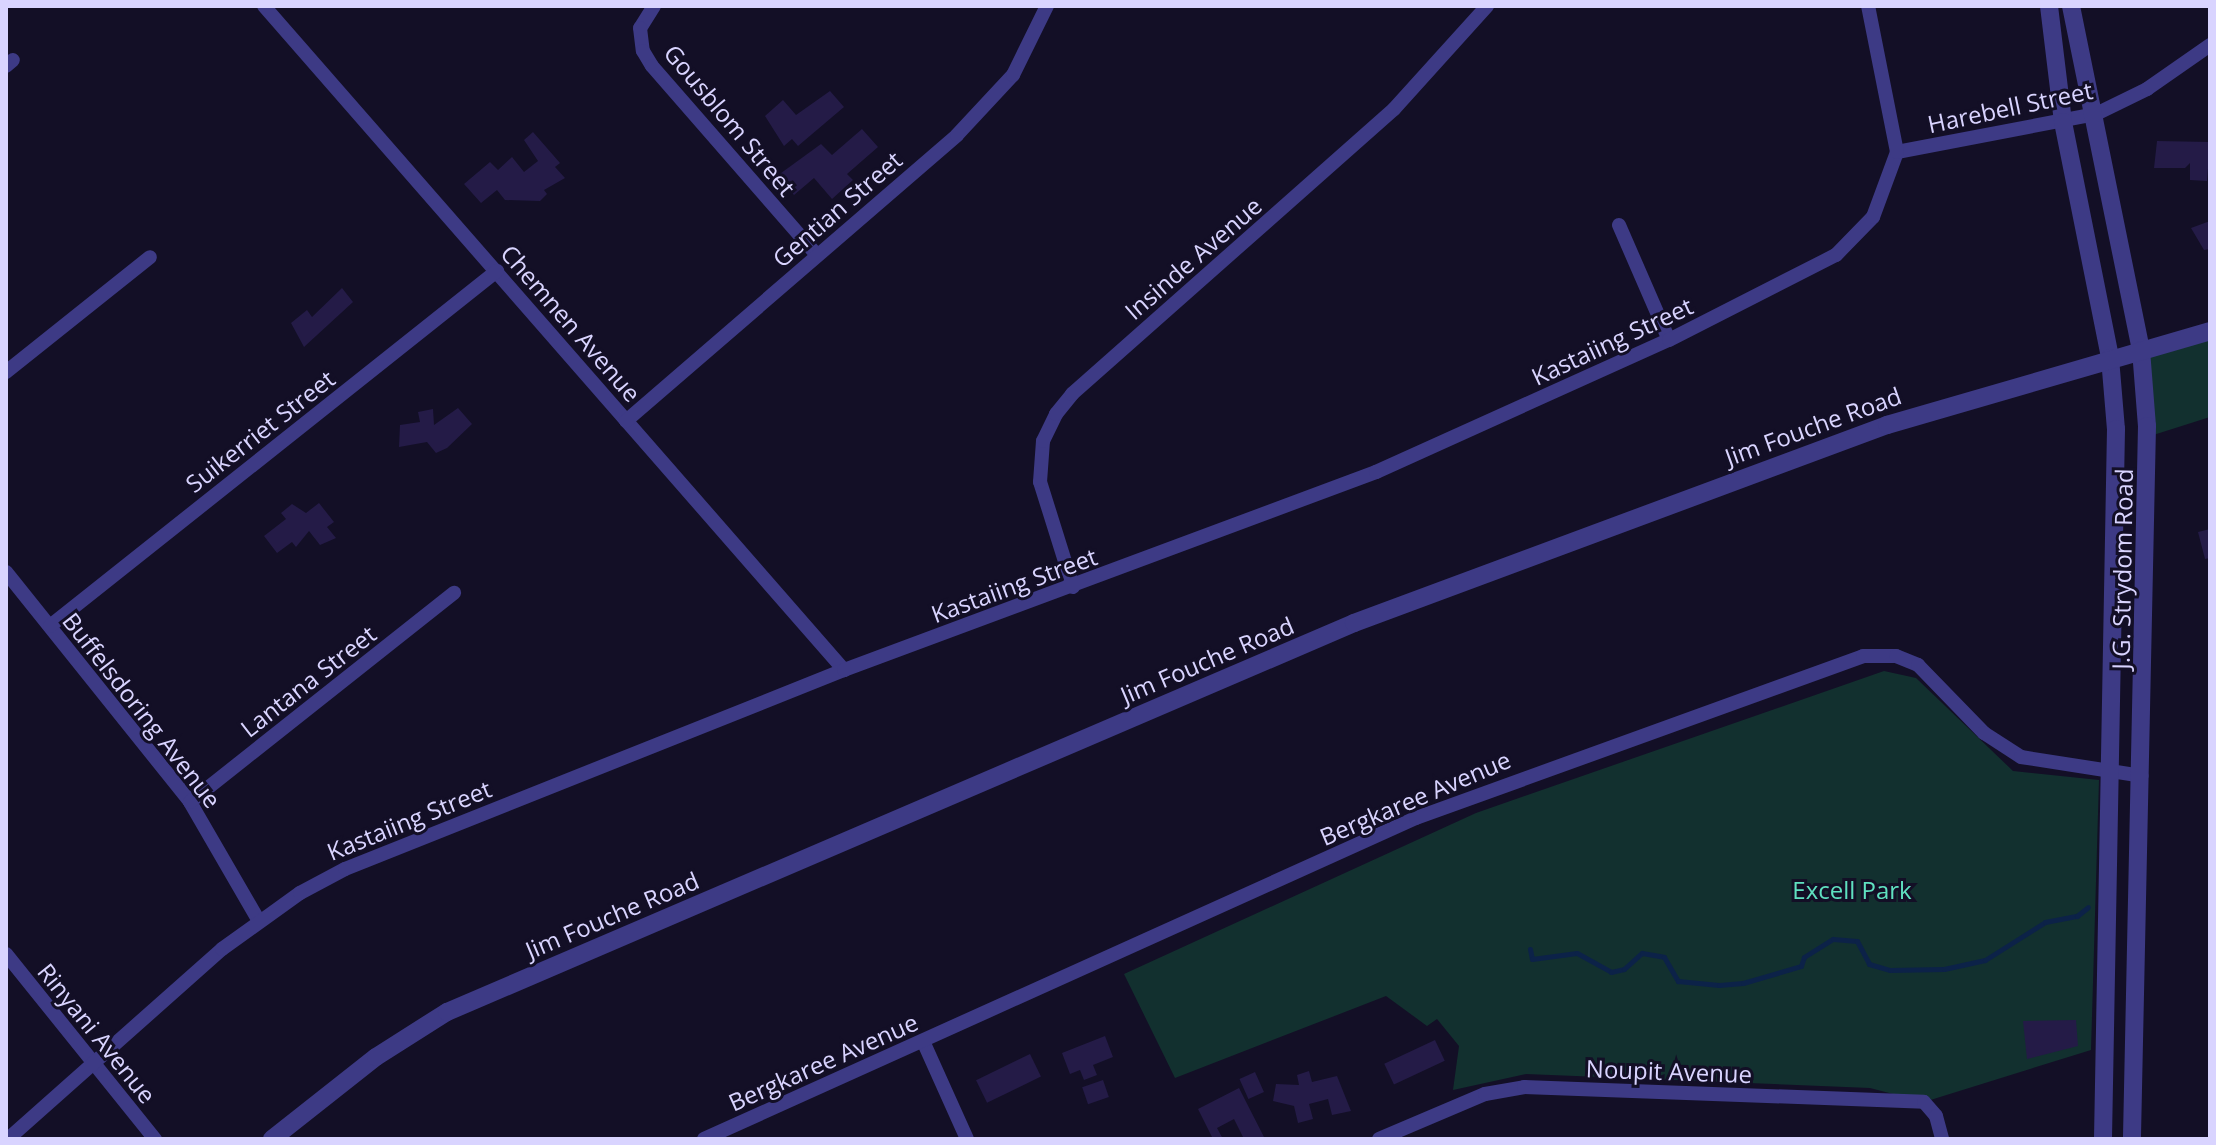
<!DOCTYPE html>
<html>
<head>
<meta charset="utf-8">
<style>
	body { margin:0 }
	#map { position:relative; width:2216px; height:1145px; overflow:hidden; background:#130f26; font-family:"Open Sans",sans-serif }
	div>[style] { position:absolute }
	.green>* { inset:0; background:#12302f }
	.stream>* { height:5px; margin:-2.5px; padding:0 2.5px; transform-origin:2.5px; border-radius:2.5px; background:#0c2248 }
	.building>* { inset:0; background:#241b47; transform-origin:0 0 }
	.minor>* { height:14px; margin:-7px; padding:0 7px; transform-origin:7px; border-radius:7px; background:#3d3a85 }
	.tertiary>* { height:18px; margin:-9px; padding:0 9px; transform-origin:9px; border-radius:9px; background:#3d3a85 }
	span { translate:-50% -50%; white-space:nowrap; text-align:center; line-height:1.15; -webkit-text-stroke:6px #130f26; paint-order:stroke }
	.street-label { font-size:24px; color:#d9d4ff }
	.park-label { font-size:24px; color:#5fe0c0 }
	.frame { position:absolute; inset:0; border:8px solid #d9d4ff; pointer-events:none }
</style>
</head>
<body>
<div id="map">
	<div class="green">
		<i style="clip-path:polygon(2210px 330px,2210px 417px,2147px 437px,2142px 351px)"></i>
		<i style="clip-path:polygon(1884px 671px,1916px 678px,2013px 771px,2099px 780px,2091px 1050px,1924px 1102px,1870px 1088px,1526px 1074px,1453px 1090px,1459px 1046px,1437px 1019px,1427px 1026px,1386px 996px,1175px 1078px,1124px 974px,1476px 813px)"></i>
	</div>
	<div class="stream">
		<i style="left:1530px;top:949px;width:10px;rotate:79deg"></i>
		<i style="left:1532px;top:959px;width:45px;rotate:-7.6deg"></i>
		<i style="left:1577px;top:953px;width:39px;rotate:29deg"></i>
		<i style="left:1611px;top:972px;width:13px;rotate:-13deg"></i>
		<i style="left:1624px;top:969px;width:24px;rotate:-42deg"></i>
		<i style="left:1642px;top:953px;width:22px;rotate:10deg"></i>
		<i style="left:1664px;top:957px;width:28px;rotate:60deg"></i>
		<i style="left:1678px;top:981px;width:41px;rotate:5.6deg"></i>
		<i style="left:1719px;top:985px;width:24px;rotate:-5deg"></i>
		<i style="left:1743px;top:983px;width:60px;rotate:-16.3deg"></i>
		<i style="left:1801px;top:966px;width:9px;rotate:-72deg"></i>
		<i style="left:1804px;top:957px;width:34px;rotate:-32deg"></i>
		<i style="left:1833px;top:939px;width:24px;rotate:5deg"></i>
		<i style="left:1857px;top:941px;width:26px;rotate:62deg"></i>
		<i style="left:1869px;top:964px;width:22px;rotate:16deg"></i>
		<i style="left:1890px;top:970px;width:54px;rotate:-1.1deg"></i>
		<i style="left:1944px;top:969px;width:42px;rotate:-12.4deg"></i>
		<i style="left:1985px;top:960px;width:71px;rotate:-32.3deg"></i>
		<i style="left:2045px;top:922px;width:33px;rotate:-11deg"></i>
		<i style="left:2077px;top:916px;width:14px;rotate:-39deg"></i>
	</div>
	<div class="building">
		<i style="clip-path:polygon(830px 91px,844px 107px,798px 146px,792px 139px,784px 146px,765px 116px,783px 100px,796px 115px)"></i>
		<i style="clip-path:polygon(862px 129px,878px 147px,847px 174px,853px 180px,832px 199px,814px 178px,794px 195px,777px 176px,821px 144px,832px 155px)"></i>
		<i style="clip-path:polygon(533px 132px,560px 163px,555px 167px,565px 178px,544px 190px,547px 194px,540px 201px,505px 200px,497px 190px,481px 203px,464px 184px,490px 162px,498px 170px,512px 157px,524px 172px,538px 161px,524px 140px)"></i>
		<i style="clip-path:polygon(2157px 141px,2210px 142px,2207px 181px,2190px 180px,2190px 163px,2185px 168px,2154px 168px)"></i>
		<i style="clip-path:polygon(2210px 221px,2210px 249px,2204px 250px,2191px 228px)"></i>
		<i style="clip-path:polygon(342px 288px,353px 302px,304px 347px,291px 323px,307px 310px,312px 317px)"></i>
		<i style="clip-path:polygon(458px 408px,472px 424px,447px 448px,436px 453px,427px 442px,399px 447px,400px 425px,420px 422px,418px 412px,433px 409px,434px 425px)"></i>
		<i style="clip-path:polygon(319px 503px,334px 522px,327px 527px,336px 538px,320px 545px,309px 531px,296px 547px,292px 542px,277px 553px,264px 536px,286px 519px,281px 513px,292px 504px,306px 513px)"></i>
		<i style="clip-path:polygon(2210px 529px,2210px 558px,2205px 559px,2198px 532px)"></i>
		<i style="clip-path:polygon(2076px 1020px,2078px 1046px,2027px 1059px,2023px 1021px)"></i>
		<i style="clip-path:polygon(1105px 1036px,1113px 1057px,1093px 1065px,1097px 1075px,1084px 1080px,1080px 1070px,1070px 1074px,1062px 1053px)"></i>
		<i style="left:1435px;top:1040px;width:23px;height:56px;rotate:65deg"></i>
		<i style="left:1030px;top:1054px;width:25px;height:60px;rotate:64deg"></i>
		<i style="clip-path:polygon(1309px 1071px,1312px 1082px,1337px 1076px,1351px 1111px,1332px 1115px,1328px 1099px,1309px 1104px,1313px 1119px,1298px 1123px,1294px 1106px,1273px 1101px,1276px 1084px,1299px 1085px,1297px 1075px)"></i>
		<i style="left:1255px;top:1072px;width:22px;height:17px;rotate:66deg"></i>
		<i style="left:1103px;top:1080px;width:18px;height:22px;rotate:71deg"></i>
		<i style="clip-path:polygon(1239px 1088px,1264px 1137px,1244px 1139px,1234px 1119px,1217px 1128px,1223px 1139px,1213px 1139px,1198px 1109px)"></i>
	</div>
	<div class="minor">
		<i style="left:264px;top:6px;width:882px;rotate:48.86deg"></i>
		<i style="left:654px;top:6px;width:26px;rotate:122deg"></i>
		<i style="left:640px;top:28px;width:23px;rotate:83deg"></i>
		<i style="left:643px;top:51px;width:17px;rotate:59deg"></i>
		<i style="left:652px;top:66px;width:251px;rotate:48.9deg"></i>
		<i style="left:6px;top:66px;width:9px;rotate:-41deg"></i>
		<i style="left:1897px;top:152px;width:203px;rotate:-10.8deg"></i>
		<i style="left:2096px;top:114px;width:57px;rotate:-26.1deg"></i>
		<i style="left:2147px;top:89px;width:77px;rotate:-34.9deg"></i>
		<i style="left:1619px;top:225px;width:125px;rotate:66.5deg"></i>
		<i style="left:6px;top:372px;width:184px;rotate:-38.6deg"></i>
		<i style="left:626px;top:421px;width:437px;rotate:-40.8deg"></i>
		<i style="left:957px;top:135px;width:82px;rotate:-47deg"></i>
		<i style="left:1013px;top:75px;width:77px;rotate:-63.8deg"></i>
		<i style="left:6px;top:572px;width:295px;rotate:51.3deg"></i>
		<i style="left:190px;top:802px;width:138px;rotate:59.9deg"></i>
		<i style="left:1073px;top:587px;width:110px;rotate:-107.4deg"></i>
		<i style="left:1040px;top:482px;width:41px;rotate:-85.8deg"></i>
		<i style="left:1043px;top:441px;width:30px;rotate:-64deg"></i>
		<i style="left:1056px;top:414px;width:26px;rotate:-51deg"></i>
		<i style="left:1072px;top:394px;width:430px;rotate:-41.5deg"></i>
		<i style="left:1394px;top:109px;width:139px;rotate:-47.9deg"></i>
		<i style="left:50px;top:626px;width:571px;rotate:-38.46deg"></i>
		<i style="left:190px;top:802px;width:337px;rotate:-38.4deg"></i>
		<i style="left:6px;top:954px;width:238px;rotate:51.2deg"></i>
		<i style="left:923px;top:1041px;width:107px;rotate:65.8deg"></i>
		<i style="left:8px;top:1139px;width:286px;rotate:-41.6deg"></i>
		<i style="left:222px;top:949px;width:96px;rotate:-35.7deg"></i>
		<i style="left:300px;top:893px;width:51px;rotate:-28.1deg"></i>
		<i style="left:345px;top:869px;width:537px;rotate:-21.74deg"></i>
		<i style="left:844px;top:670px;width:568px;rotate:-20.41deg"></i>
		<i style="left:1376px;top:472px;width:321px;rotate:-24.3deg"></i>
		<i style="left:1669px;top:340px;width:187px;rotate:-27deg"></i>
		<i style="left:1836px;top:255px;width:53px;rotate:-45.8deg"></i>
		<i style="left:1873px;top:217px;width:69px;rotate:-69.7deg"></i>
		<i style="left:1897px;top:152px;width:149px;rotate:-101.2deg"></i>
		<i style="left:704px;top:1139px;width:781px;rotate:-24.27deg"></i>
		<i style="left:1416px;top:818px;width:475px;rotate:-19.9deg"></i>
		<i style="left:1863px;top:656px;width:33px"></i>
		<i style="left:1896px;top:656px;width:24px;rotate:22deg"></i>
		<i style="left:1918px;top:665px;width:95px;rotate:45.9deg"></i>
		<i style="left:1984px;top:733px;width:44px;rotate:33deg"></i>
		<i style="left:2021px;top:757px;width:122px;rotate:8.9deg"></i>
		<i style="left:1379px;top:1139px;width:115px;rotate:-23deg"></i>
		<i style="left:1485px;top:1094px;width:40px;rotate:-10deg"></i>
		<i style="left:1524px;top:1087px;width:400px;rotate:2.1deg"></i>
		<i style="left:1924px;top:1102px;width:18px;rotate:49deg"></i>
		<i style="left:1936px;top:1116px;width:24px;rotate:75deg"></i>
	</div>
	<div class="tertiary">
		<i style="left:2049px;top:6px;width:117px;rotate:83.1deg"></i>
		<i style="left:2063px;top:122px;width:241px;rotate:78.7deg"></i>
		<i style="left:2110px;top:358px;width:71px;rotate:85.2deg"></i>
		<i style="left:2116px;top:429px;width:710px;rotate:91.05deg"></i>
		<i style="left:2071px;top:6px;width:351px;rotate:78.5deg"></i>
		<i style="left:2141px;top:350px;width:76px;rotate:85.5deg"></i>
		<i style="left:2147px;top:426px;width:713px;rotate:91.21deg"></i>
		<i style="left:272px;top:1139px;width:132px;rotate:-38.3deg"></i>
		<i style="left:376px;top:1057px;width:84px;rotate:-32.4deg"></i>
		<i style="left:447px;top:1012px;width:987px;rotate:-23.21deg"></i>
		<i style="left:1354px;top:623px;width:569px;rotate:-20.38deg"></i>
		<i style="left:1887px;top:425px;width:336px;rotate:-16.2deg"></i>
	</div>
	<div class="street-label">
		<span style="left:2010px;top:107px;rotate:-12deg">Harebell Street</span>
		<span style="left:730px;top:120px;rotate:50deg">Gousblom Street</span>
		<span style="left:837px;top:209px;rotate:-41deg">Gentian Street</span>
		<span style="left:1193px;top:258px;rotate:-41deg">Insinde Avenue</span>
		<span style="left:571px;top:323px;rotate:49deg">Chemnen Avenue</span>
		<span style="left:1612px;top:341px;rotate:-25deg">Kastaiing Street</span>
		<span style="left:1813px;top:426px;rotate:-20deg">Jim Fouche Road</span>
		<span style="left:260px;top:431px;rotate:-38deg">Suikerriet Street</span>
		<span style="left:2122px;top:569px;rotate:-89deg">J.G. Strydom Road</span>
		<span style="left:1014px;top:585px;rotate:-20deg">Kastaiing Street</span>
		<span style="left:1207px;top:660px;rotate:-23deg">Jim Fouche Road</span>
		<span style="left:308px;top:681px;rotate:-38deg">Lantana Street</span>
		<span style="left:142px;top:710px;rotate:52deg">Buffelsdoring Avenue</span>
		<span style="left:1415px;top:798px;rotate:-23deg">Bergkaree Avenue</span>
		<span style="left:409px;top:820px;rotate:-22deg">Kastaiing Street</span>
		<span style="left:612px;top:915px;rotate:-23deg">Jim Fouche Road</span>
		<span style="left:97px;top:1033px;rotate:51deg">Rinyani Avenue</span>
		<span style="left:823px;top:1062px;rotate:-24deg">Bergkaree Avenue</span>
		<span style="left:1669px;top:1071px;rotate:2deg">Noupit Avenue</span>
	</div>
	<div class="park-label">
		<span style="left:1852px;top:890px">Excell Park</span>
	</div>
	<div class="frame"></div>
</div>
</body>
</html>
